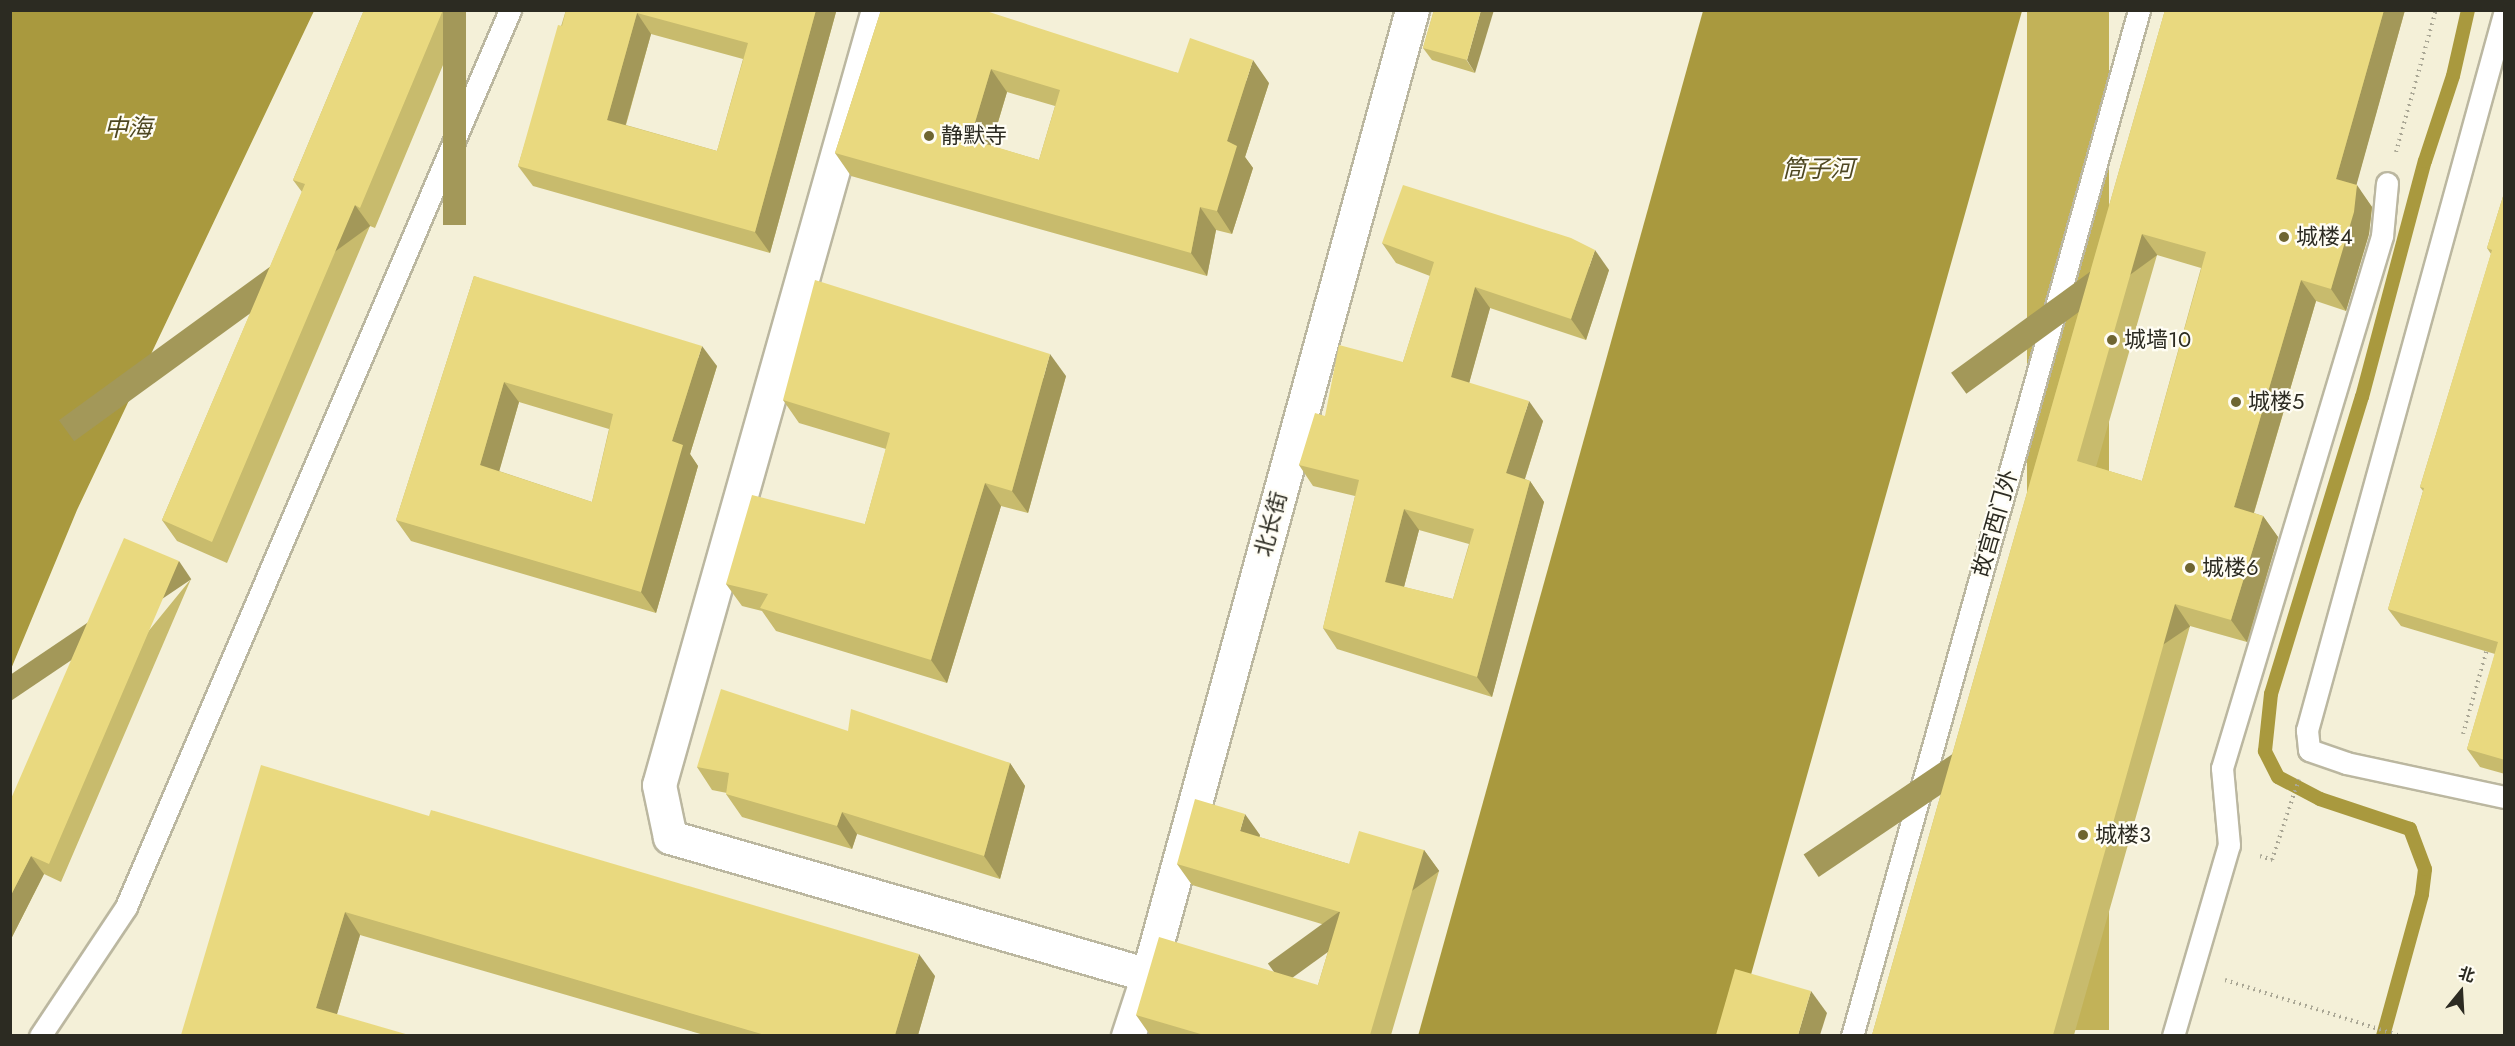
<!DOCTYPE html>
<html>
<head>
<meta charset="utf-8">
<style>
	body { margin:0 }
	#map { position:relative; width:2515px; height:1046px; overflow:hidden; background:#f4f0d8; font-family:Jost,"Noto Sans SC",sans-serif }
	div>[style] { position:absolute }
	.forest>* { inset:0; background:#c2b258; transform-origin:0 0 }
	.water>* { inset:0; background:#a9993e }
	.stream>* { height:14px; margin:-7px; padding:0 7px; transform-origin:7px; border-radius:7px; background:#a9993e }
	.path>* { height:4px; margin-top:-2px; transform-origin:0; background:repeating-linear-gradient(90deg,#aaa795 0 1.5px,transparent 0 6px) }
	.roads { filter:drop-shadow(2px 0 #bbb7a0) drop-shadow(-2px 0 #bbb7a0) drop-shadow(0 2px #bbb7a0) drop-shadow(0 -2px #bbb7a0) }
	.lane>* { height:21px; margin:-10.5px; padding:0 10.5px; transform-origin:10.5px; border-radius:10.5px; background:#fff }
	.street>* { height:33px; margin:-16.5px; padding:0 16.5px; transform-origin:16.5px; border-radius:16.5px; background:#fff }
	.secondary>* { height:33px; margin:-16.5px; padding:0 16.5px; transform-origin:16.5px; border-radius:16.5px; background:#fff }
	.wall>* { inset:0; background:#c8bb6d }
	.shaded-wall>* { inset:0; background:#a39859; transform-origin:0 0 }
	.building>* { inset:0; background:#e9d97f }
	.dots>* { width:16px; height:16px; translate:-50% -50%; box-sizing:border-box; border:3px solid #fffdf4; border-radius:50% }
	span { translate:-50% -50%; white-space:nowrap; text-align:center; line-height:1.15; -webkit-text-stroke:4.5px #fffdf4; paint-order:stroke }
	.poi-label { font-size:22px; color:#2c2b22 }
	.left { translate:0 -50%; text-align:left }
	.street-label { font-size:22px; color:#2c2b22 }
	.water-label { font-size:24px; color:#4e4721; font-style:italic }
	.frame { position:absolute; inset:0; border:12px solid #2c2b22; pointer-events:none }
	.north { position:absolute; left:2431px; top:962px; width:60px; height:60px; -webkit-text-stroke:4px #fffdf4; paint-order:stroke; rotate:18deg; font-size:16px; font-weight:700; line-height:24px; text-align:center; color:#2c2b22 }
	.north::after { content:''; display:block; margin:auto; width:21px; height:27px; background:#2c2b22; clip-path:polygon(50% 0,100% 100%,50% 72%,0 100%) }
</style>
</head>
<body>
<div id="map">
	<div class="forest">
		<i style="left:2027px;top:11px;width:82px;height:1019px"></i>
	</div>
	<div class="water">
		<i style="clip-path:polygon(11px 10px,314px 11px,77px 510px,11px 669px)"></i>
		<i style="clip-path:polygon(1703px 11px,2022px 11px,1734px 1035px,1418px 1036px)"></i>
	</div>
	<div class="stream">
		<i style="left:2383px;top:1036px;width:147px;rotate:-74.6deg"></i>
		<i style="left:2422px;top:894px;width:25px;rotate:-83deg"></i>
		<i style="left:2425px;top:869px;width:43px;rotate:-110.6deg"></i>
		<i style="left:2410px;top:829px;width:95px;rotate:-161.6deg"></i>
		<i style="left:2320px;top:799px;width:47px;rotate:-152.4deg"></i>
		<i style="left:2278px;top:777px;width:29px;rotate:-117deg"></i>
		<i style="left:2265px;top:751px;width:57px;rotate:-84deg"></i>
		<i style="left:2271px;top:694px;width:311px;rotate:-73deg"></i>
		<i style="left:2362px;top:397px;width:244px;rotate:-75.1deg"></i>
		<i style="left:2425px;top:161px;width:89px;rotate:-71.8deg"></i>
		<i style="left:2453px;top:76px;width:68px;rotate:-77.2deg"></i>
	</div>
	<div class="path">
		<i style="left:2396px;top:152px;width:148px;rotate:-74.3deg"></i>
		<i style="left:2463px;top:734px;width:88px;rotate:-74.2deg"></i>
		<i style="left:2260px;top:856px;width:13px;rotate:18deg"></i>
		<i style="left:2272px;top:860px;width:85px;rotate:-71.6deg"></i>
		<i style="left:2225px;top:980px;width:185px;rotate:17.7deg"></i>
	</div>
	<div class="roads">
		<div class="lane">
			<i style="left:2504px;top:14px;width:743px;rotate:105.38deg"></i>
			<i style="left:2307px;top:730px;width:20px;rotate:84deg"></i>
			<i style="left:2309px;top:750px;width:39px;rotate:19deg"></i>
			<i style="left:2346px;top:763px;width:162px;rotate:12.1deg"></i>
			<i style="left:40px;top:1036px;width:155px;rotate:-56.3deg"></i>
			<i style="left:126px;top:907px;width:976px;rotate:-66.82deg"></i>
			<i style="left:1852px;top:1036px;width:1065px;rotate:-74.37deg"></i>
			<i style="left:2173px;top:1036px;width:199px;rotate:-73.7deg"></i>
			<i style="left:2229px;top:845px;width:77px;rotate:-95.2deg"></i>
			<i style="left:2222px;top:768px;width:556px;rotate:-73.26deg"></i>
			<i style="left:2382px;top:236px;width:53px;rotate:-84.6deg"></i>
		</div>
		<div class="street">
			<i style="left:878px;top:10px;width:805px;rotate:105.78deg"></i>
			<i style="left:659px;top:785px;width:53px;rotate:78.1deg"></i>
			<i style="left:670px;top:837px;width:498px;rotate:16.1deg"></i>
		</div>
		<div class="secondary">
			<i style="left:1128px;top:1036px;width:64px;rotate:-71.8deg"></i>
			<i style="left:1148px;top:975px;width:1000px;rotate:-74.7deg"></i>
		</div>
	</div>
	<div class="wall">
		<i style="clip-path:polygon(364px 10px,466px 10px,375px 228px,370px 226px,227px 563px,177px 541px,162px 520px,302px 192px,293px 180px)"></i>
		<i style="clip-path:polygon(evenodd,566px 10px,834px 10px,836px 12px,770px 253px,533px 186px,518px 166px,566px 10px,651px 34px,743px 59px,717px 151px,626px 125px,651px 34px)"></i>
		<i style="clip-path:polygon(evenodd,881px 10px,1178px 73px,1269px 83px,1245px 157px,1253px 168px,1232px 234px,1216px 230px,1207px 276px,851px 176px,835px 153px,881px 10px,1007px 92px,1055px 106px,1039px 160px,991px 146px,1007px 92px)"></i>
		<i style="clip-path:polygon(1434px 10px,1475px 73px,1432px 60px,1423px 48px)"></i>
		<i style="clip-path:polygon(evenodd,2165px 10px,2405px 10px,2356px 185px,2372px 207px,2369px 234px,2346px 311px,2316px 301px,2254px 513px,2263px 516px,2278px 537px,2247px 642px,2190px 626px,2074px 1035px,1872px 1035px,2165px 10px,2157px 255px,2201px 268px,2142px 481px,2096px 467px,2157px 255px)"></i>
		<i style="clip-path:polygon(2505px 190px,2505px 774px,2480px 767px,2467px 749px,2495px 654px,2401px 626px,2388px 609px,2423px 491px,2420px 487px,2491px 254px,2487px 248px)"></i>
		<i style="clip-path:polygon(evenodd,1382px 243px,1609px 270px,1586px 340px,1490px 308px,1469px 383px,1543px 421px,1525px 479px,1530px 481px,1544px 502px,1492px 697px,1337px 649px,1323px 628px,1355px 496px,1313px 486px,1299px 465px,1325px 416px,1403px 362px,1430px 276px,1396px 263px,1382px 243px,1419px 530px,1469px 544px,1453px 599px,1404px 587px,1419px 530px)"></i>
		<i style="clip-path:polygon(evenodd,474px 276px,717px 366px,690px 454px,698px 466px,656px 613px,411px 541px,396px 520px,474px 276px,519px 402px,609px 429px,592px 502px,499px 471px,519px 402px)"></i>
		<i style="clip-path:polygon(1066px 376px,1028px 513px,1001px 506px,947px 683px,776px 631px,762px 611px,742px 606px,726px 584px,865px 524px,886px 449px,799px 423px,783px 400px)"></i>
		<i style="clip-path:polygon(191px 579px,61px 882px,44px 874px,10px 941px,10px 801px)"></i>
		<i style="clip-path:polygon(848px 731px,1010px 763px,1025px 786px,1000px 879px,857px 834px,852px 849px,742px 817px,726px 794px,727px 793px,712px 790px,697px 767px)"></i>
		<i style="clip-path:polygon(429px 816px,935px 976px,918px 1035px,704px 1035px,360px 935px,337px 1014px,181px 1035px)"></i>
		<i style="clip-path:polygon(1260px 835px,1259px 837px,1349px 864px,1424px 850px,1439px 871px,1391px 1035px,1150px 1035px,1136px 1015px,1318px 985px,1335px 928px,1192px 885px,1177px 864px)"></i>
	</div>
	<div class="shaded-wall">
		<i style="left:443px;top:10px;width:23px;height:215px"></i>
		<i style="clip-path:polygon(816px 10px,834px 10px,836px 12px,770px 253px,755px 232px)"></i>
		<i style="clip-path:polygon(1481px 10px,1494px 10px,1475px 73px,1467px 60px)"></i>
		<i style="clip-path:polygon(2384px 10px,2405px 10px,2352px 201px,2336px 179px)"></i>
		<i style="clip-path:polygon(637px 13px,651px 34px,621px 141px,607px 120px)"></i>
		<i style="clip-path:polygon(1253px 60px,1269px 83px,1245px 157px,1253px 168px,1232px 234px,1217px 211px,1227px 141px)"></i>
		<i style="clip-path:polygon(991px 69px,1007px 92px,986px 162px,970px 139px)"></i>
		<i style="clip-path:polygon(2357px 185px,2372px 207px,2369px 234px,2346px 311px,2331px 289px)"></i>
		<i style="left:355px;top:205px;width:26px;height:366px;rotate:54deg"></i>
		<i style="clip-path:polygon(1200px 207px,1216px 230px,1207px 276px,1191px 253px)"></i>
		<i style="left:2142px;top:234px;width:26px;height:236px;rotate:54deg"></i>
		<i style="clip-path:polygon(1595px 250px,1609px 270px,1586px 340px,1571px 319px)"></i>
		<i style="clip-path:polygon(2301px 280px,2316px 301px,2249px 529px,2234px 507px)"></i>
		<i style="clip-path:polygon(1475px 287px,1490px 308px,1465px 398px,1451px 377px)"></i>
		<i style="clip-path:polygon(702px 346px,717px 366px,690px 454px,698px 466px,656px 613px,641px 592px,672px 441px)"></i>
		<i style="clip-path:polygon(1050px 354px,1066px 376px,1028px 513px,1012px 491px)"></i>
		<i style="clip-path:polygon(504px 382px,519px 402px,495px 486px,480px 465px)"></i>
		<i style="clip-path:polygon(1529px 401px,1543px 421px,1520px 494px,1506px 473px)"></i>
		<i style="clip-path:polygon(1530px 481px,1544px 502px,1492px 697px,1477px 677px)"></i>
		<i style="clip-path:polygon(985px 483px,1001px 506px,947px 683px,931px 660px)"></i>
		<i style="clip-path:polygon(1404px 509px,1419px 530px,1400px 602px,1385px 582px)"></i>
		<i style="clip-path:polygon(2263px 516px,2278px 537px,2247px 642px,2231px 620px)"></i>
		<i style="left:179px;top:561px;width:22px;height:330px;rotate:56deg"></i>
		<i style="left:2175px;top:604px;width:27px;height:448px;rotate:56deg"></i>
		<i style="clip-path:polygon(1010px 763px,1025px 786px,1000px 879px,984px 856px)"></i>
		<i style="clip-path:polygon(842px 812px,857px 834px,852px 849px,837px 826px)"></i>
		<i style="clip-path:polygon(1245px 814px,1260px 835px,1255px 853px,1240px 831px)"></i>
		<i style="left:1424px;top:850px;width:26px;height:193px;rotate:54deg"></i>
		<i style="clip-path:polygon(31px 856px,44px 874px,10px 941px,10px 897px)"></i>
		<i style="clip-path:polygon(345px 912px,360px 935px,332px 1031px,316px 1008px)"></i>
		<i style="clip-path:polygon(919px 954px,935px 976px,918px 1035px,895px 1035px)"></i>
		<i style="clip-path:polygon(1811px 991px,1827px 1013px,1820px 1035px,1798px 1035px)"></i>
	</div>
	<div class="building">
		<i style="clip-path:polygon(364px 10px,443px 10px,360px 208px,355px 205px,212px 542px,162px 520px,305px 184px,293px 180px)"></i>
		<i style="clip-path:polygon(evenodd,566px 10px,816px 10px,755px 232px,518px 166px,558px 25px,562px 26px,566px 10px,637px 13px,748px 43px,717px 151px,607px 120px,637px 13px)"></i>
		<i style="clip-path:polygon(evenodd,881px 10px,983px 10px,1178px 73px,1190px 38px,1253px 60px,1227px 141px,1237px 146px,1217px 211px,1200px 207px,1191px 253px,835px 153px,881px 10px,991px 69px,1060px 90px,1039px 160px,970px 139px,991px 69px)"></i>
		<i style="clip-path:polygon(1434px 10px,1481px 10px,1467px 60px,1423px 48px)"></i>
		<i style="clip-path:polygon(evenodd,2165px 10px,2384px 10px,2336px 179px,2357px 185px,2354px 212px,2331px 289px,2301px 280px,2234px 507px,2263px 516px,2231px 620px,2175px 604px,2053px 1035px,1872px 1035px,2165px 10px,2142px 234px,2206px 252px,2142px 481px,2077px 461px,2142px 234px)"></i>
		<i style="clip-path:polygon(evenodd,1403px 185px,1571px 238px,1595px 250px,1571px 319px,1475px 287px,1451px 377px,1529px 401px,1506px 473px,1530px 481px,1477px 677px,1323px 628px,1359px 480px,1299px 465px,1315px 413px,1325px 416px,1339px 345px,1403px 362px,1434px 262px,1382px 243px,1403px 185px,1404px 509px,1474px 529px,1453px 599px,1385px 582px,1404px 509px)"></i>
		<i style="clip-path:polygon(2505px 190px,2505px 760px,2467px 749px,2498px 642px,2388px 609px,2424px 488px,2420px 487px,2492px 250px,2487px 248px)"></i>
		<i style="clip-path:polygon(evenodd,474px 276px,702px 346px,672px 441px,683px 445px,641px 592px,396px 520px,474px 276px,504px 382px,613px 414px,592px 502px,480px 465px,504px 382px)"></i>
		<i style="clip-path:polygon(815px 280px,1050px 354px,1012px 491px,985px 483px,931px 660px,760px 608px,768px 594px,726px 584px,752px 495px,865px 524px,890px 433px,783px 400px)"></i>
		<i style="clip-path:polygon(124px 538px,179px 561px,49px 864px,31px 856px,10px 897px,10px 801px)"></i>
		<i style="clip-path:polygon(721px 689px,848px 731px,851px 709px,1010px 763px,984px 856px,842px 812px,837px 826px,726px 794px,729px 773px,697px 767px)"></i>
		<i style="clip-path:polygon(261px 765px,429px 816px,431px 810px,919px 954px,895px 1035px,765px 1035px,345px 912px,316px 1008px,409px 1035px,181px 1035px)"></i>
		<i style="clip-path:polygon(1195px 799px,1245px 814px,1240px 831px,1349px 864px,1359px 831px,1424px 850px,1370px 1035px,1204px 1035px,1136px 1015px,1159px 937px,1318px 985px,1340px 912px,1177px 864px)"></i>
		<i style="clip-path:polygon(1735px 969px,1811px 991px,1798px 1035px,1716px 1035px)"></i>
	</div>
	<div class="dots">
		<i style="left:929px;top:136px;background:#6e6531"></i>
		<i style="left:2284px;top:237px;background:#6e6531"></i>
		<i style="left:2112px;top:340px;background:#6e6531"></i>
		<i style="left:2236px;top:402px;background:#6e6531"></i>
		<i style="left:2190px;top:568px;background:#6e6531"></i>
		<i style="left:2083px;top:835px;background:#6e6531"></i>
	</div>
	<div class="poi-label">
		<span class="left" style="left:941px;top:136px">静默寺</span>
		<span class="left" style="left:2296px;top:237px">城楼4</span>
		<span class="left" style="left:2124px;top:340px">城墙10</span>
		<span class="left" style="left:2248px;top:402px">城楼5</span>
		<span class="left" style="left:2202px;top:568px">城楼6</span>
		<span class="left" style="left:2095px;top:835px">城楼3</span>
	</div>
	<div class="street-label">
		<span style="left:1995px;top:523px;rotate:-74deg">故宫西门外</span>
		<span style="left:1271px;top:524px;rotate:-75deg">北长街</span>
	</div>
	<div class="water-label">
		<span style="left:128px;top:128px">中海</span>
		<span style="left:1818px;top:169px">筒子河</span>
	</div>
	<div class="frame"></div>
	<div class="north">北</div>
</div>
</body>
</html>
